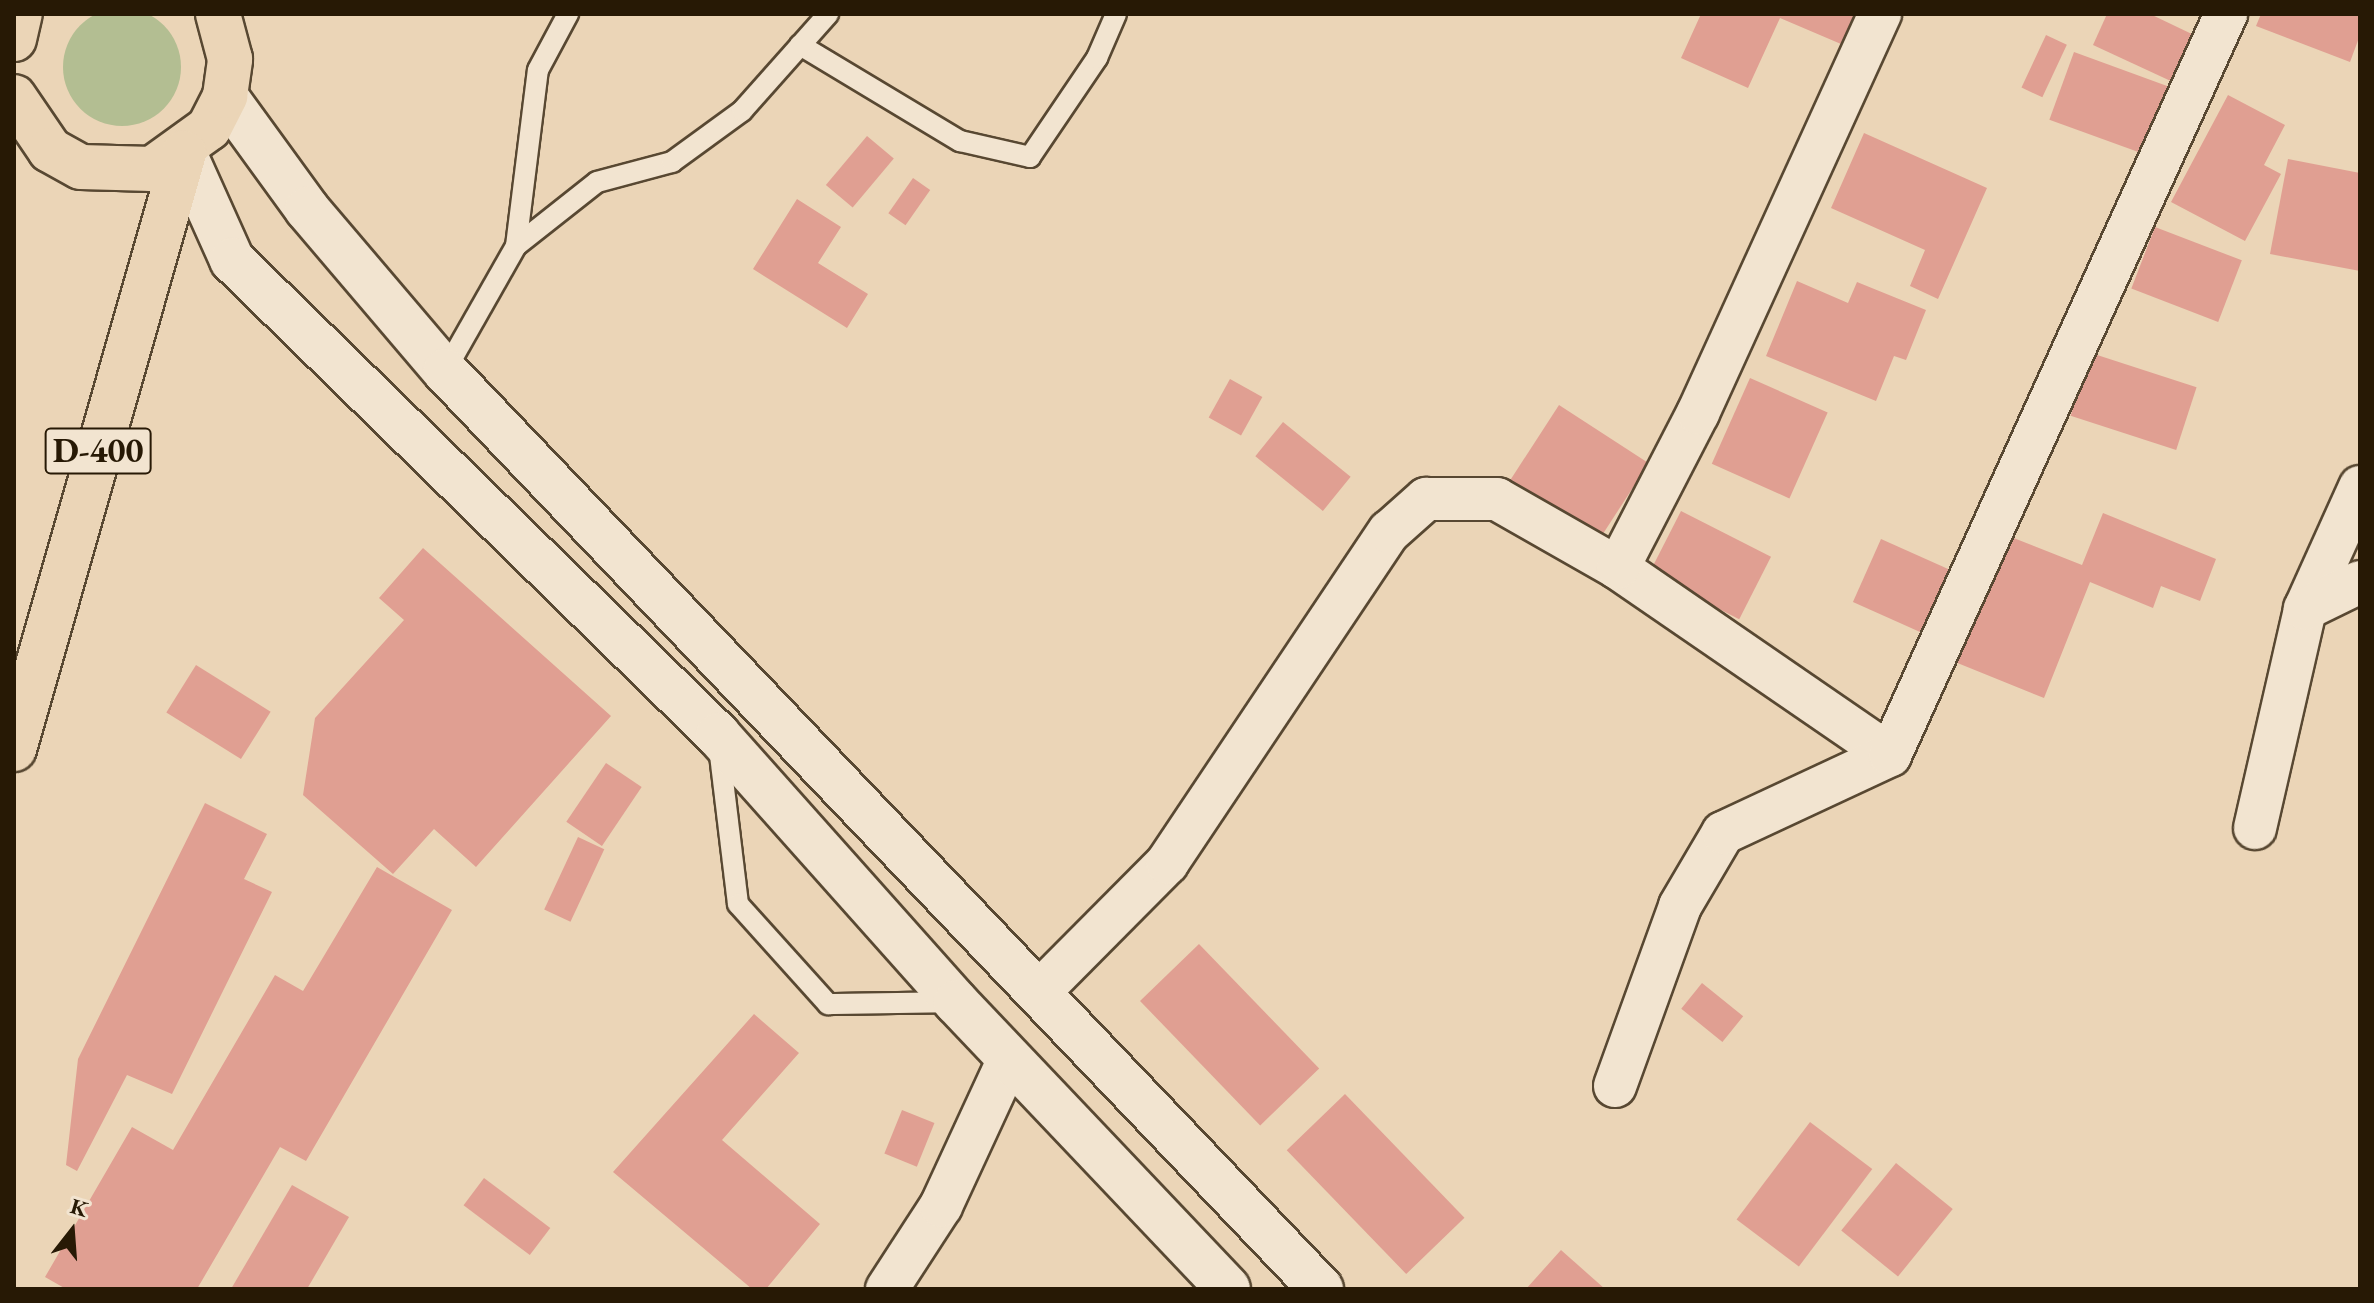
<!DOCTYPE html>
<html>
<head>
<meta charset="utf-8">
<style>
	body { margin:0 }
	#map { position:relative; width:2374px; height:1303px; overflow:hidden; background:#ebd5b7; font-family:"EB Garamond",serif }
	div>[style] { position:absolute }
	.green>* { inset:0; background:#b3be92 }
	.round { border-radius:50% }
	.building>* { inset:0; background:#e09f92; transform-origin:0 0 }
	.roads { filter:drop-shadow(2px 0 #584832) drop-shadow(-2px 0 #584832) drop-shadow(0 2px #584832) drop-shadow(0 -2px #584832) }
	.lane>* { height:20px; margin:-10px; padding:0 10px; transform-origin:10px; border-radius:10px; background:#f2e4d0 }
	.street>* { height:42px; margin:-21px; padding:0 21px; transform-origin:21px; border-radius:21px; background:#f2e4d0 }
	.secondary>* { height:44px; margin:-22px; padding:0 22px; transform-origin:22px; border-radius:22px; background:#f2e4d0 }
	.highway>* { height:44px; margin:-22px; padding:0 22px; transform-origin:22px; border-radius:22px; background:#ebd5b7 }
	span { translate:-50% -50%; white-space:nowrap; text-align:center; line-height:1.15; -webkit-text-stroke:7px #f2e4d0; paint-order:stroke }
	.shield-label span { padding:2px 6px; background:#f2e4d0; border:2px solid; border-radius:6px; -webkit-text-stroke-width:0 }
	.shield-label { font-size:34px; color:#271905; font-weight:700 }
	.frame { position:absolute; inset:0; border:16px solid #271905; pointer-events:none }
	.north { position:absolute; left:32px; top:1191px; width:80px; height:80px; -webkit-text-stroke:6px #f2e4d0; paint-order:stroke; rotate:17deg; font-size:22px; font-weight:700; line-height:32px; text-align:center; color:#271905 }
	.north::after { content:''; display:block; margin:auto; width:28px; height:36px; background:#271905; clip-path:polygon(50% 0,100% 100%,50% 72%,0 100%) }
</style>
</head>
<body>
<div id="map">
	<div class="green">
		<i class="round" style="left:63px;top:8px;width:118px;height:118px"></i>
	</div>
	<div class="building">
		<i style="clip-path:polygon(1701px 14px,1855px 14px,1841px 44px,1780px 18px,1748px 88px,1681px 58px)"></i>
		<i style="clip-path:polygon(2107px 14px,2150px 14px,2196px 36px,2175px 83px,2093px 45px)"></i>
		<i style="clip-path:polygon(2261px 14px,2360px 14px,2360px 35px,2350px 62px,2256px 26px)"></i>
		<i style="left:2046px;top:35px;width:23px;height:58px;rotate:25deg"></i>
		<i style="left:2074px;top:52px;width:102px;height:72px;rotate:20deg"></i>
		<i style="clip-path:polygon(2228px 95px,2285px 125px,2264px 165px,2281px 174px,2245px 241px,2171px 202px)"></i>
		<i style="clip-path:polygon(1864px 133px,1987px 188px,1938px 299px,1910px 286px,1925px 250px,1831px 208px)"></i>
		<i style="left:867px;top:136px;width:35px;height:64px;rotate:40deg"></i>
		<i style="clip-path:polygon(2288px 159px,2360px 173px,2360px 271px,2270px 254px)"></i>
		<i style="left:913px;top:178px;width:21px;height:43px;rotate:35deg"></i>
		<i style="clip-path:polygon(797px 199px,841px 227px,818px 263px,868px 294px,847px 328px,753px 269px)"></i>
		<i style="left:2155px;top:227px;width:93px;height:66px;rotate:21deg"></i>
		<i style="clip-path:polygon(1797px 281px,1848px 303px,1857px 282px,1926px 310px,1906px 360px,1894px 356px,1876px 401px,1766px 356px)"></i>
		<i style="left:2091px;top:353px;width:111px;height:66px;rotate:18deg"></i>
		<i style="left:1750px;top:378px;width:85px;height:94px;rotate:24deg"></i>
		<i style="left:1230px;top:379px;width:37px;height:44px;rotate:29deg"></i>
		<i style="left:1559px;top:405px;width:107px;height:92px;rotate:33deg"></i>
		<i style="left:1283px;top:422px;width:87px;height:44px;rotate:39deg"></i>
		<i style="left:1681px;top:511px;width:101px;height:70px;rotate:27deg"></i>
		<i style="clip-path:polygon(2103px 513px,2216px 559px,2200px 601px,2161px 586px,2153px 608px,2090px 582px,2044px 698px,1955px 662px,2006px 535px,2082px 565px)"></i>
		<i style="left:1881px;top:539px;width:79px;height:69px;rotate:24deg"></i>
		<i style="clip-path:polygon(423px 548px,611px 716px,476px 867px,434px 829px,393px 874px,303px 795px,315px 718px,404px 620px,379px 598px)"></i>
		<i style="left:196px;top:665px;width:88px;height:56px;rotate:32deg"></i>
		<i style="left:606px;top:763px;width:43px;height:71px;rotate:34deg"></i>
		<i style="clip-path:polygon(205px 803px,267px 834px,244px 879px,272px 892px,172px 1094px,127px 1075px,77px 1171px,66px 1165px,78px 1059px)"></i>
		<i style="left:578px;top:837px;width:29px;height:80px;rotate:25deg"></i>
		<i style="clip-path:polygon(377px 867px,452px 910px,306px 1161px,280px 1147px,197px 1289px,66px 1289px,45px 1277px,132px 1127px,173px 1150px,275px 975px,303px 991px)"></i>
		<i style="left:1199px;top:944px;width:173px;height:82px;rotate:46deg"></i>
		<i style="left:1702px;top:983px;width:53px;height:33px;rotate:39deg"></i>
		<i style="clip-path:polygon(754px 1014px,799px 1053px,722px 1140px,820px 1224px,766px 1289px,752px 1289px,613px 1172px)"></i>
		<i style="left:1345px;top:1094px;width:172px;height:81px;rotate:46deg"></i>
		<i style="left:902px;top:1110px;width:35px;height:47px;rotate:22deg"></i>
		<i style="left:1810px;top:1122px;width:78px;height:122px;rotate:37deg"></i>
		<i style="left:1896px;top:1163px;width:73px;height:87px;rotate:39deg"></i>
		<i style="left:484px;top:1178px;width:83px;height:34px;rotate:37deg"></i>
		<i style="clip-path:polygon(292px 1185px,349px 1217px,307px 1289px,231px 1289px)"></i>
		<i style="clip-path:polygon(1561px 1250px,1605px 1289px,1526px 1289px)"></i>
	</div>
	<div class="roads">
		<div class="lane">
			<i style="left:800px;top:45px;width:187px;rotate:31deg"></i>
			<i style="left:960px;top:141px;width:72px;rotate:12.9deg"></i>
			<i style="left:1030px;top:157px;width:120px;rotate:-55.9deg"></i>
			<i style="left:1097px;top:58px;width:48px;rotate:-66.6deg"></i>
			<i style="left:516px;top:246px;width:103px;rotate:-38.3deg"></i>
			<i style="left:597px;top:182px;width:78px;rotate:-14.9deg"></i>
			<i style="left:672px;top:162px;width:87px;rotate:-36.1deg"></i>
			<i style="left:742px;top:111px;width:130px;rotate:-48.4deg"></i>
			<i style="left:445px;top:371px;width:144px;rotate:-60.4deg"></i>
			<i style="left:516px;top:246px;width:177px;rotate:-82.9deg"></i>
			<i style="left:538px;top:70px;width:64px;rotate:-61.8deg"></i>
			<i style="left:719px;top:747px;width:158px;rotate:83.1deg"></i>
			<i style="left:738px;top:904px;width:135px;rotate:48deg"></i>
			<i style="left:828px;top:1004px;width:123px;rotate:-0.9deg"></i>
		</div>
		<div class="street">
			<i style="left:1618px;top:568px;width:330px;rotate:34.5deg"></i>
			<i style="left:2305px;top:609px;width:134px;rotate:-65.7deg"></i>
			<i style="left:2255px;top:828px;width:225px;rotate:-77.1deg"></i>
			<i style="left:2305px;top:609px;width:61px;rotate:-26.1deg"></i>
			<i style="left:1039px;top:992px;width:182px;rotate:-45.2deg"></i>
			<i style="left:1167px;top:863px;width:399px;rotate:-56.2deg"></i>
			<i style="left:1389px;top:532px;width:50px;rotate:-41.7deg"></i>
			<i style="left:1426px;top:499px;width:71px"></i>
			<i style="left:1497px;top:499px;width:139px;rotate:29.7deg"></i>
			<i style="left:1618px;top:568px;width:174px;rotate:-62.7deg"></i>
			<i style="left:1698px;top:413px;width:439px;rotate:-65.5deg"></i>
			<i style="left:1615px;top:1086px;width:191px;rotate:-70.1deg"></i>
			<i style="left:1680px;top:906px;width:85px;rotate:-59.5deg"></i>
			<i style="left:1723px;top:833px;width:184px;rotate:-25deg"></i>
			<i style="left:1890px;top:755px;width:814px;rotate:-65.61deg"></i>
			<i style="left:887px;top:1289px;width:99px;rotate:-57deg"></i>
			<i style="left:941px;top:1206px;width:162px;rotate:-65.2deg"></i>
		</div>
		<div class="secondary">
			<i style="left:225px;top:96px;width:140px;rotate:54deg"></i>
			<i style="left:307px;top:209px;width:213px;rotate:49.6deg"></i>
			<i style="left:445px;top:371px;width:1269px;rotate:46.34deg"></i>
			<i style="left:184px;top:153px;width:117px;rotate:65.8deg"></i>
			<i style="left:232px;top:260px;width:680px;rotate:44.34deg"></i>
			<i style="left:718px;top:735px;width:358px;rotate:48.3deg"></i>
			<i style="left:956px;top:1002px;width:395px;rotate:46.5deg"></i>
		</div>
		<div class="highway">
			<i style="left:14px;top:39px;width:26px;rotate:-77deg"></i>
			<i style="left:14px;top:97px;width:64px;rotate:55.8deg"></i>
			<i style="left:50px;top:150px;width:35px;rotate:29deg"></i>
			<i style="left:81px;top:167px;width:71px;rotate:1.6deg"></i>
			<i style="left:152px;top:169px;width:70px;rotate:-35.7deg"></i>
			<i style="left:209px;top:128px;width:36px;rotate:-63deg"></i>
			<i style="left:225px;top:96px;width:37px;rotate:-82deg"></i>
			<i style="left:230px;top:59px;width:47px;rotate:-104.9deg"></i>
			<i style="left:14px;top:749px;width:620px;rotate:-74.08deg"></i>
		</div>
	</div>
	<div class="shield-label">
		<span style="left:98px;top:451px">D-400</span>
	</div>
	<div class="frame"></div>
	<div class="north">K</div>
</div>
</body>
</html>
